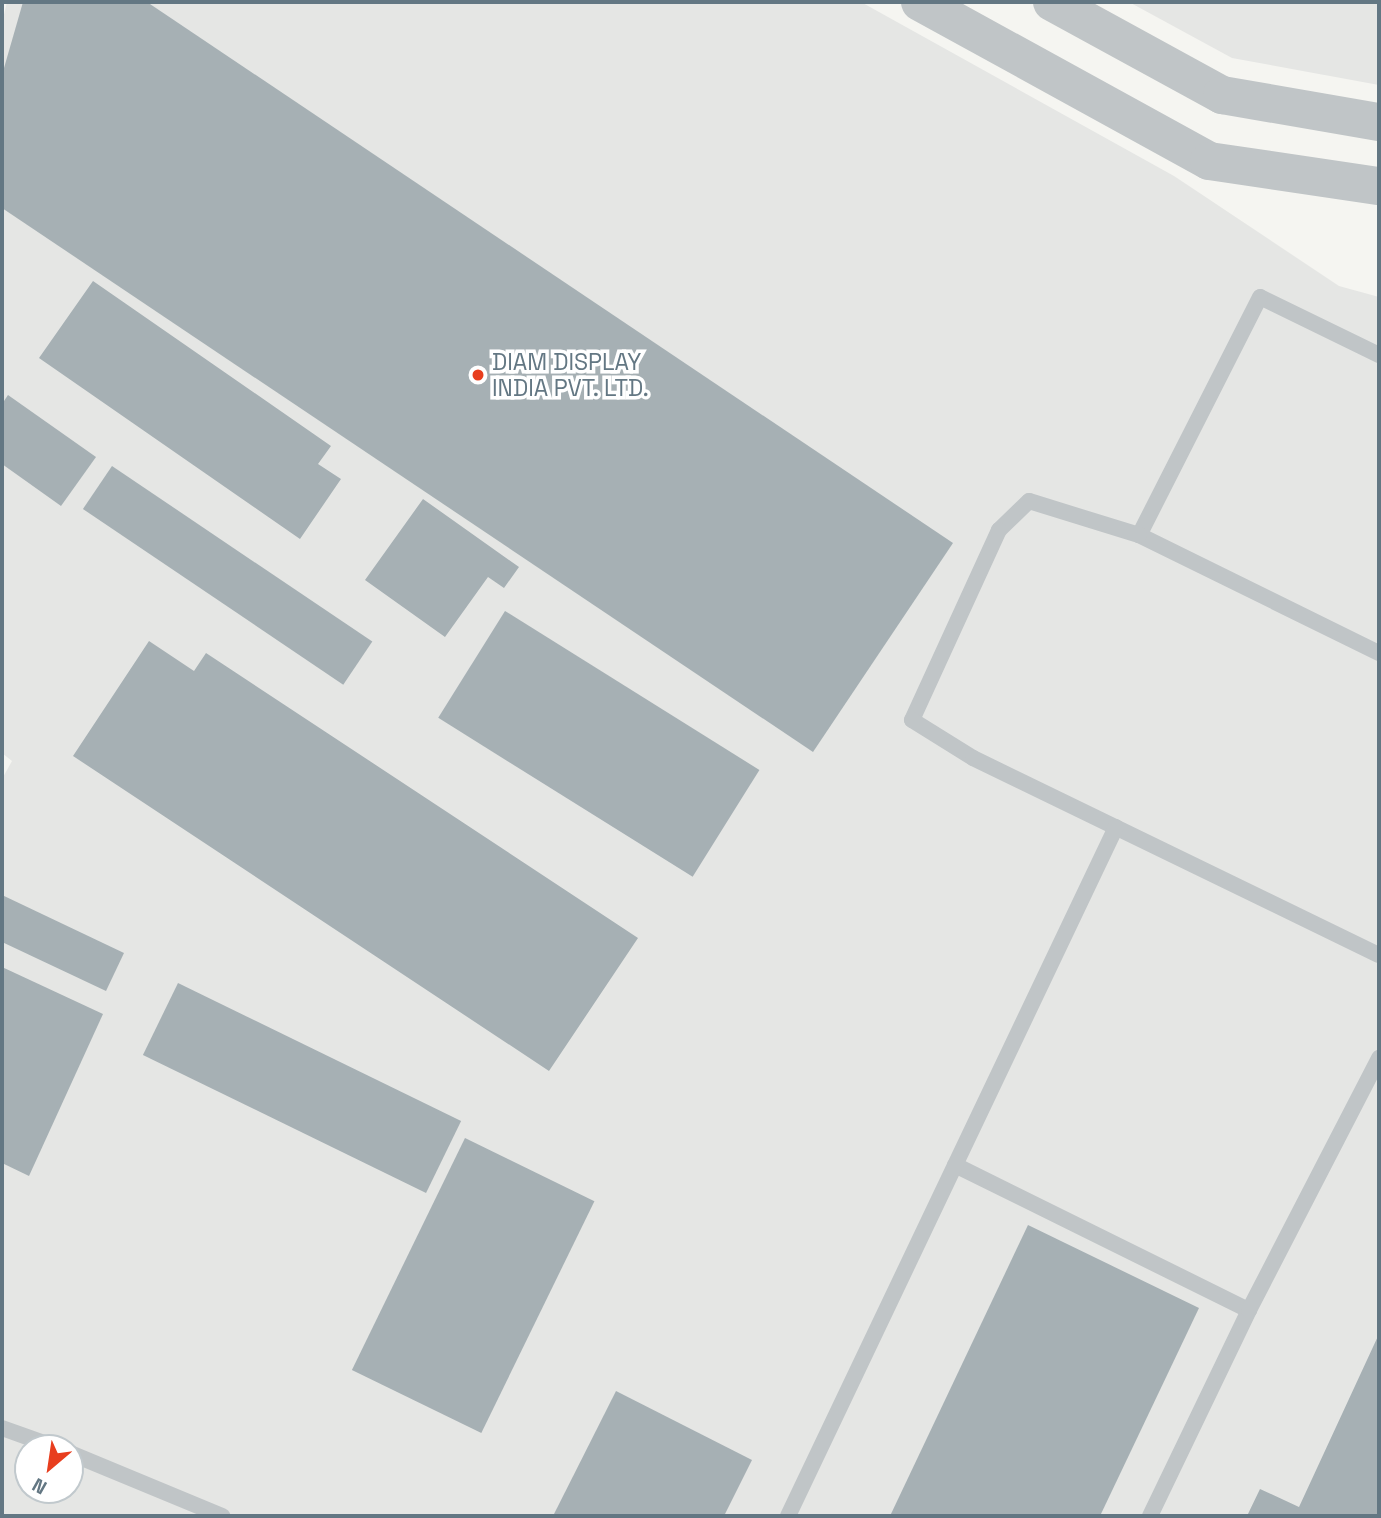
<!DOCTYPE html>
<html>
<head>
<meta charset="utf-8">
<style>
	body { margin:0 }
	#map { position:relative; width:1381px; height:1518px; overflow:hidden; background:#f5f5f1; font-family:"Space Grotesk",sans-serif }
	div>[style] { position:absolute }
	.built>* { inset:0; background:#e5e6e4 }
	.building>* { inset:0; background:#a6b0b4; transform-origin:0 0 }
	.service>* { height:16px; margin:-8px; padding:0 8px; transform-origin:8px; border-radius:8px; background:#c0c5c7 }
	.tertiary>* { height:38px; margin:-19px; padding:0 19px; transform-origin:19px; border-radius:19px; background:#c0c5c7 }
	.dots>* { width:19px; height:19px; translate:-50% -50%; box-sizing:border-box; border:4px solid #fff; border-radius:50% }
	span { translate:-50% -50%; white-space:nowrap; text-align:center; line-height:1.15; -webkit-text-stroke:7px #fff; paint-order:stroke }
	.poi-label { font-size:23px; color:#637783 }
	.left { translate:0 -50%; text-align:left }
	.frame { position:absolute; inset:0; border:4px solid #637783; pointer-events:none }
	.north { position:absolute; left:14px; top:1434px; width:70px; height:70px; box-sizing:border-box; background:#fff; border:2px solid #c1c9cd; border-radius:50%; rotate:209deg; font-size:19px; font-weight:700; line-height:28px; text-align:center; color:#637783 }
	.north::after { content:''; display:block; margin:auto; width:24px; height:32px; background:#e83e1e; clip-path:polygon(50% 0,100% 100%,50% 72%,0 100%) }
</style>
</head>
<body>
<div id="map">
	<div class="built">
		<i style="clip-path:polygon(evenodd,7px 2px,861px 2px,1174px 176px,1339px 286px,1379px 297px,1379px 1516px,2px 1516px,2px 779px,12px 761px,2px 753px,2px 23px,7px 2px,28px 1448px,70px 1448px,70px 1490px,28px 1490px,28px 1448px)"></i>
		<i style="clip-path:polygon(1129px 2px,1379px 2px,1379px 85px,1232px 58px)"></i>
	</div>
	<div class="building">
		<i style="clip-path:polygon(23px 2px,147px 2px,953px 543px,813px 752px,2px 208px,2px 75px)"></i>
		<i style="clip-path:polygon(93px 281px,331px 446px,318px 464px,341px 479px,300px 539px,39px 358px)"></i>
		<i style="clip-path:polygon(8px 395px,96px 457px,61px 506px,2px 464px,2px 404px)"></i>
		<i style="left:112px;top:466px;width:314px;height:52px;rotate:34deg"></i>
		<i style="clip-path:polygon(423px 499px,519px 567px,504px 588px,488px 577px,445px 637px,365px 580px)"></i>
		<i style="left:505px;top:611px;width:300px;height:126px;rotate:32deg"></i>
		<i style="clip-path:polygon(149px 641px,194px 671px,206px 653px,638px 938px,549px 1071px,73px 756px)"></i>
		<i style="clip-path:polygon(2px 895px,124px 953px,106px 991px,2px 942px)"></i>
		<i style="clip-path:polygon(2px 967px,103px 1014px,29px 1176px,2px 1163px)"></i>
		<i style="left:178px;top:983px;width:315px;height:80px;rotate:26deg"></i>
		<i style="left:465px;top:1138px;width:144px;height:258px;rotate:26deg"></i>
		<i style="clip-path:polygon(1028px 1225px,1199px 1308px,1100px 1516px,890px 1516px)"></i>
		<i style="clip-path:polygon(1379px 1334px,1379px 1516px,1247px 1516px,1260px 1489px,1299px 1507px)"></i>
		<i style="clip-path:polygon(616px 1391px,752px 1460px,724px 1516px,553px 1516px)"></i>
	</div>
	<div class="service">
		<i style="left:1379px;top:355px;width:132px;rotate:-154deg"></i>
		<i style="left:1260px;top:297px;width:267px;rotate:116.9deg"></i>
		<i style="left:1139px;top:535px;width:267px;rotate:26.2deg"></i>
		<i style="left:1139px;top:535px;width:115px;rotate:-162.8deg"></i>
		<i style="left:1029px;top:501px;width:42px;rotate:136deg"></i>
		<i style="left:999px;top:530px;width:209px;rotate:114.6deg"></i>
		<i style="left:912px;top:720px;width:72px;rotate:31.9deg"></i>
		<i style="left:973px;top:758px;width:451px;rotate:25.9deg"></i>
		<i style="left:955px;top:1165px;width:328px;rotate:26.3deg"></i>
		<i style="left:2px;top:1428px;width:59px;rotate:19.7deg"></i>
		<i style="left:70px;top:1453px;width:165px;rotate:22.5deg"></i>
		<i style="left:788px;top:1516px;width:763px;rotate:-64.54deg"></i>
		<i style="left:1150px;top:1516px;width:229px;rotate:-64.3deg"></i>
		<i style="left:1249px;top:1310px;width:284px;rotate:-62.7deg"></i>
	</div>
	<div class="tertiary">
		<i style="left:920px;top:2px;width:330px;rotate:28.8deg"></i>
		<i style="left:1209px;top:161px;width:172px;rotate:8.4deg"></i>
		<i style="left:1052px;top:2px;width:194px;rotate:28.7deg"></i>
		<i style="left:1222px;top:95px;width:159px;rotate:9.8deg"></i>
	</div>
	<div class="dots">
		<i style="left:478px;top:375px;background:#e83e1e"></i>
	</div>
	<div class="poi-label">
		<span class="left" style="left:492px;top:375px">DIAM DISPLAY<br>INDIA PVT. LTD.</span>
	</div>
	<div class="frame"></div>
	<div class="north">N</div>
</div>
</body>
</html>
